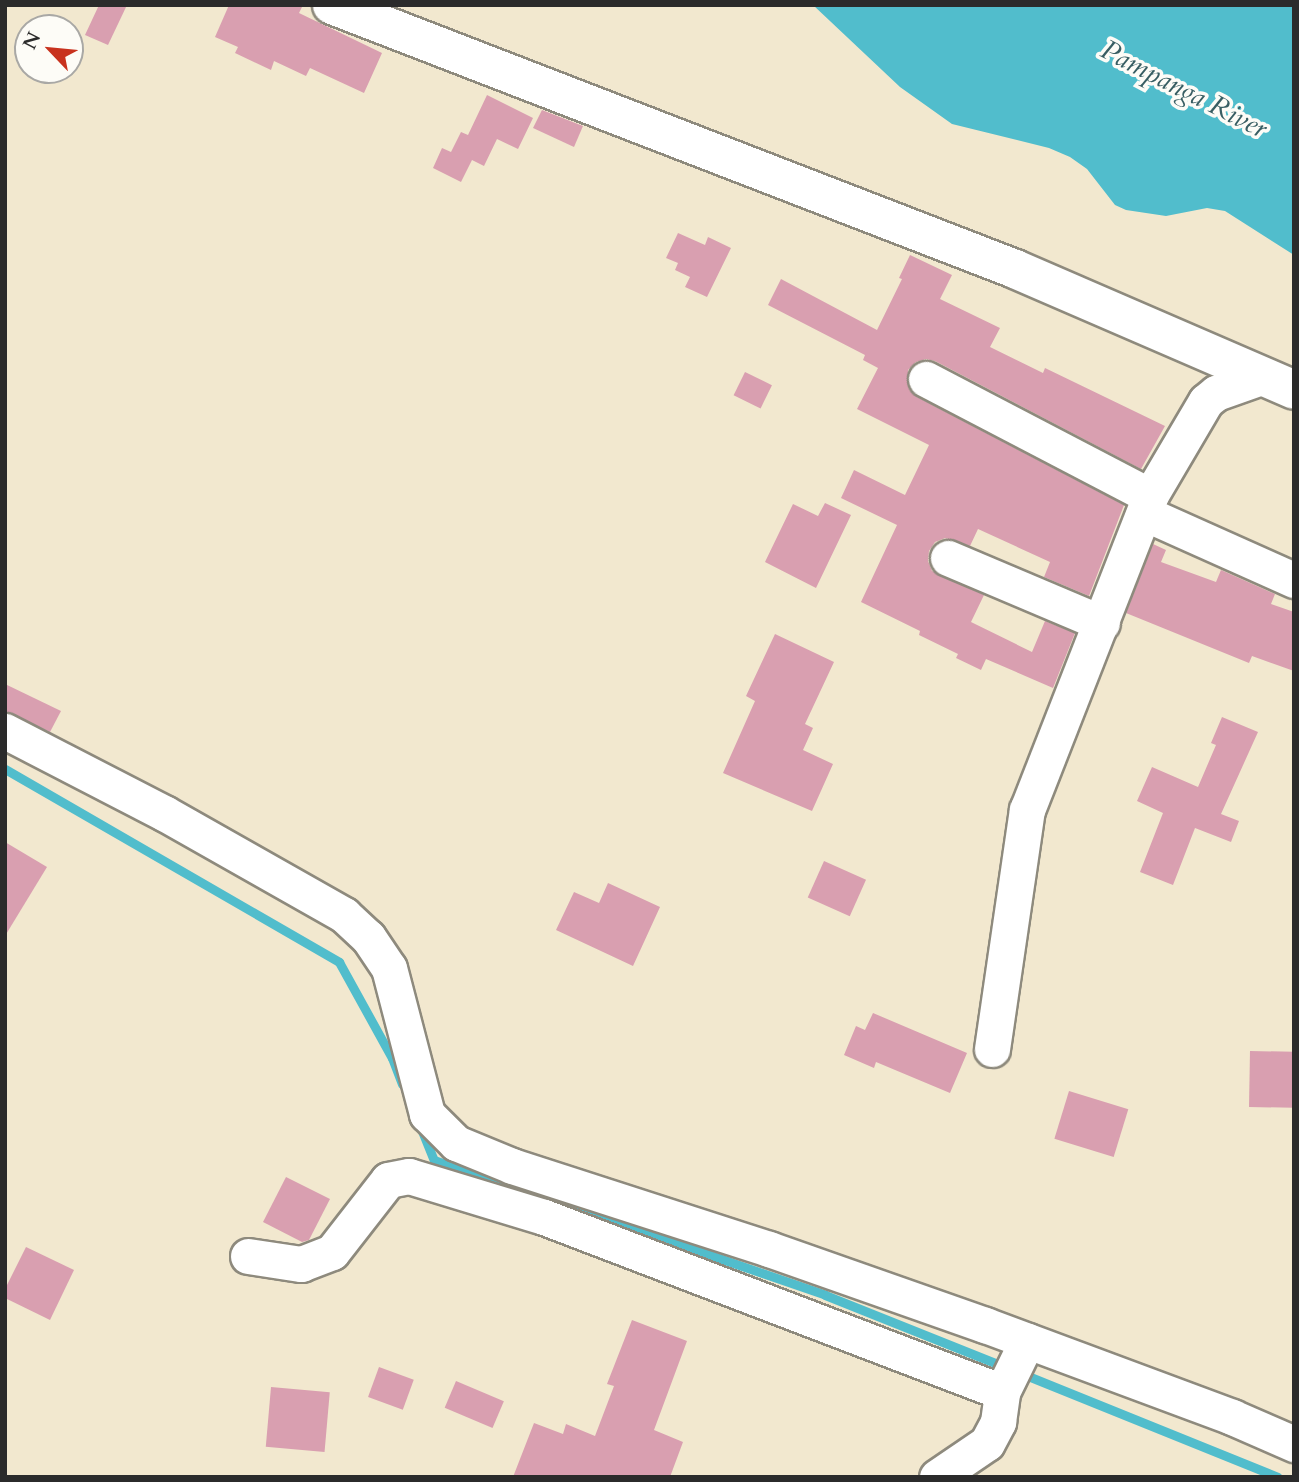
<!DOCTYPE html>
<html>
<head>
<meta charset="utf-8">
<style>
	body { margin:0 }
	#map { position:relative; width:1299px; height:1482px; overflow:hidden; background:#f2e8cf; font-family:Cardo,serif }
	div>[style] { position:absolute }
	.water>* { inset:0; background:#51bdcc }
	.stream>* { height:9px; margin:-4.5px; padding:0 4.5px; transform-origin:4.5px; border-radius:4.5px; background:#51bdcc }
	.building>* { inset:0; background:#d99fb0; transform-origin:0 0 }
	.roads { filter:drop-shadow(2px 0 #8e8a7d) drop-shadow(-2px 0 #8e8a7d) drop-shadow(0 2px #8e8a7d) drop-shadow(0 -2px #8e8a7d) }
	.minor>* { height:35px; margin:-17.5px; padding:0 17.5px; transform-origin:17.5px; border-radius:17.5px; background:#fff }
	.major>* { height:38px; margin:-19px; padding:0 19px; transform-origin:19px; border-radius:19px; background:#fff }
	span { translate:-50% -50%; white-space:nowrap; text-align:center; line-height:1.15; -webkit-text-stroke:7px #fdfcf7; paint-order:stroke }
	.water-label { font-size:28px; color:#385e63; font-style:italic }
	.frame { position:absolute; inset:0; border:7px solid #2b2b2b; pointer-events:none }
	.north { position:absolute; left:14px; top:14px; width:70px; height:70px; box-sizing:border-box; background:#fdfcf7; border:2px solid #a9a8a5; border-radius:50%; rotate:296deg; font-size:19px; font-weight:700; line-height:28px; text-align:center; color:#2b2b2b }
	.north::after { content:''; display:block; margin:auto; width:24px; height:32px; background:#c8321e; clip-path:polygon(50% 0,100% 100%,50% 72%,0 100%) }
</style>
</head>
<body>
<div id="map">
	<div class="water">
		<i style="clip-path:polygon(813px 5px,1294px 5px,1294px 255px,1225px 211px,1207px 208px,1166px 216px,1126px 210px,1115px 205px,1087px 169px,1070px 157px,1049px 148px,952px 124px,900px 87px)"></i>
	</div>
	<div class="stream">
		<i style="left:5px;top:769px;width:386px;rotate:30deg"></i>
		<i style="left:339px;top:962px;width:110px;rotate:61.1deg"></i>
		<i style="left:392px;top:1058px;width:28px;rotate:69deg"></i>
		<i style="left:420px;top:1126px;width:37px;rotate:68deg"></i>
		<i style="left:434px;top:1160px;width:414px;rotate:19deg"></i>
		<i style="left:825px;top:1295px;width:194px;rotate:21.8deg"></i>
		<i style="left:1018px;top:1372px;width:280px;rotate:22deg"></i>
	</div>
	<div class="building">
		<i style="clip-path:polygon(99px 5px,127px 5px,108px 45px,85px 35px)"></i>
		<i style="clip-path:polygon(229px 5px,303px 5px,299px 13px,382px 53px,364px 93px,310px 68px,306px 76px,274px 61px,271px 70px,235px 53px,238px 47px,215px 37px)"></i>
		<i style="clip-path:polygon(487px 95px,533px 118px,518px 149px,497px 139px,484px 166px,472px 160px,461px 182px,433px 168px,442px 148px,451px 152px,461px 132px,468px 135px)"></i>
		<i style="clip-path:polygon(542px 110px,583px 126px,574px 147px,533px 128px)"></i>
		<i style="clip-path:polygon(678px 233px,705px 245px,708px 237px,731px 248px,707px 297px,685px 287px,690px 277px,675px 270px,678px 263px,666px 258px)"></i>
		<i style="clip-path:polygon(910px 255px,952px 275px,940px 299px,1000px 328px,990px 347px,1043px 373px,1045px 368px,1165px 426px,1141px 469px,935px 361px,926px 359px,916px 362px,908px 370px,909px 389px,917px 397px,1124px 505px,1089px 596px,1044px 577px,1050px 562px,978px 529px,970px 546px,945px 538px,935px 542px,929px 551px,928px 561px,932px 571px,984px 595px,971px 622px,1032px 652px,1045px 621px,1075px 633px,1053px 688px,986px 659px,981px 670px,956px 658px,958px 654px,919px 635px,920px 631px,861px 602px,897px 525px,841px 498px,854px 470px,905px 495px,929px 445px,857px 409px,878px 368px,863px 360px,865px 355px,768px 305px,781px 279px,877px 330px,902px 279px,899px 278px)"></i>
		<i style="left:745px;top:372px;width:30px;height:26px;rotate:26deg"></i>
		<i style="clip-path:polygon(825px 503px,851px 515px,816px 588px,765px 562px,793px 504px,818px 516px)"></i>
		<i style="clip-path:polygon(1153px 544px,1166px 550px,1161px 562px,1216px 582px,1221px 570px,1275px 594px,1271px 604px,1294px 612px,1294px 671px,1252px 656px,1249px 663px,1126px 613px)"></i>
		<i style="clip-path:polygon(775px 634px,834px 662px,805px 724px,813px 728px,803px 750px,833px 764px,812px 811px,723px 773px,755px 701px,746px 696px)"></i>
		<i style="clip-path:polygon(5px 684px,61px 711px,50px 732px,5px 711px)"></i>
		<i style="clip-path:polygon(1222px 717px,1258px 732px,1221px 814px,1239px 821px,1231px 842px,1195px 828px,1173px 885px,1140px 872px,1163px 813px,1137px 801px,1152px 767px,1198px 787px,1216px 745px,1211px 743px)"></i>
		<i style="clip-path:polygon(5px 842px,47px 867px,5px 936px)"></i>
		<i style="left:824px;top:861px;width:46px;height:40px;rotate:24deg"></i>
		<i style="clip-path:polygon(608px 883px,660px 907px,633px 966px,556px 930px,574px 892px,599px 903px)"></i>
		<i style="clip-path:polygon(873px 1013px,967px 1053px,950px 1093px,876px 1062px,874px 1068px,844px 1055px,856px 1026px,865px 1030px)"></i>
		<i style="left:1250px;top:1051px;width:44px;height:56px;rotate:1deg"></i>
		<i style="left:1069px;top:1091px;width:62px;height:50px;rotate:17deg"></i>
		<i style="clip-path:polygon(286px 1177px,330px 1199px,309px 1240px,302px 1242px,263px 1222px)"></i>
		<i style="clip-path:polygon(26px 1247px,74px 1270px,50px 1320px,5px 1298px,5px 1289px)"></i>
		<i style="clip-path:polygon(632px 1320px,687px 1341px,654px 1430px,683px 1442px,670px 1477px,513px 1477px,534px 1423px,563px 1434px,566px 1424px,595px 1436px,614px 1386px,607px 1384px)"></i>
		<i style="left:379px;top:1367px;width:37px;height:32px;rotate:20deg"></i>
		<i style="left:456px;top:1381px;width:52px;height:29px;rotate:23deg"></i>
		<i style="left:271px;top:1387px;width:59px;height:60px;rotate:5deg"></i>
	</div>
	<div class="roads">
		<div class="minor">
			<i style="left:926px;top:379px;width:253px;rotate:27.6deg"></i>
			<i style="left:1144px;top:513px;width:164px;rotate:24.1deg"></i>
			<i style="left:948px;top:558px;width:167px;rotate:22.9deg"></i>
			<i style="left:5px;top:731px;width:179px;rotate:27.3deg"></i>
			<i style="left:164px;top:813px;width:207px;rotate:29.5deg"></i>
			<i style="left:344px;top:915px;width:33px;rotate:43deg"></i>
			<i style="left:368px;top:937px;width:37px;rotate:56deg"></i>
			<i style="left:389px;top:968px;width:151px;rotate:75.4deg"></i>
			<i style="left:427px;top:1114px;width:41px;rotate:45deg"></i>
			<i style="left:456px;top:1143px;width:61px;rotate:22.3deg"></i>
			<i style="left:512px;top:1166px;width:270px;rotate:17.9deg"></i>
			<i style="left:769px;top:1249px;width:229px;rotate:19.4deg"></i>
			<i style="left:985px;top:1325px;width:264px;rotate:20.4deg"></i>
			<i style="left:1232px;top:1417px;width:68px;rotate:23.5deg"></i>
			<i style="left:992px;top:1049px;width:242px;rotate:-81.7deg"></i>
			<i style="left:1027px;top:810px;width:337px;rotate:-68.6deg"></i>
			<i style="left:1150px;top:496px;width:110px;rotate:-59.5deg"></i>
			<i style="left:1206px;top:401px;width:13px;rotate:-39deg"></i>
			<i style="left:1216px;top:393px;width:51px;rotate:-19.5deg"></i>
			<i style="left:248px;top:1256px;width:54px;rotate:8.6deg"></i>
			<i style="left:301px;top:1264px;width:33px;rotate:-21deg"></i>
			<i style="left:332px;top:1252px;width:91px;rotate:-52.1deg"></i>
			<i style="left:388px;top:1180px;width:21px;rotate:-11deg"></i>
			<i style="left:409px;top:1176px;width:141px;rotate:16.9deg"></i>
			<i style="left:544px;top:1217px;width:490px;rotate:20.9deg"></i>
			<i style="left:937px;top:1477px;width:60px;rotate:-34.2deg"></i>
			<i style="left:987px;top:1443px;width:24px;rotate:-62deg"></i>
			<i style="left:998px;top:1422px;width:30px;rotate:-82deg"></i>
			<i style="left:1002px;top:1392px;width:57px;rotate:-63.9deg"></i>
		</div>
		<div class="major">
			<i style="left:332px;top:5px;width:732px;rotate:21.13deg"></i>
			<i style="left:1015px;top:269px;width:304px;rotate:23.4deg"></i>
		</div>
	</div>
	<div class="water-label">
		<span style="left:1184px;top:89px;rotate:27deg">Pampanga River</span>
	</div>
	<div class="frame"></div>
	<div class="north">N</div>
</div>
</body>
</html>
